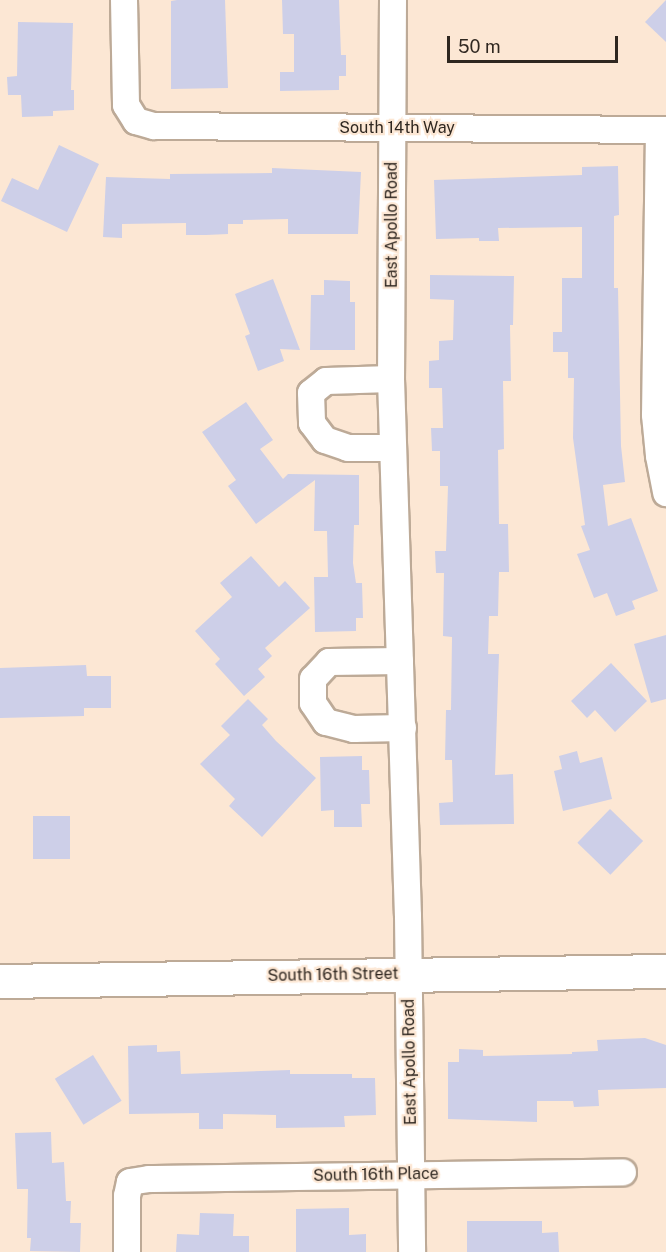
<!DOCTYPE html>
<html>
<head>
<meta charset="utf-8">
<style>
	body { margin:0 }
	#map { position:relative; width:666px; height:1252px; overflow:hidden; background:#fce7d4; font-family:"Public Sans",sans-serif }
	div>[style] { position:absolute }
	.building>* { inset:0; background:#cdcfe8; transform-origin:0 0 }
	.roads { filter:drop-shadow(2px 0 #bdaa97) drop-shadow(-2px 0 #bdaa97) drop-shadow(0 2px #bdaa97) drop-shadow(0 -2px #bdaa97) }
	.street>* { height:26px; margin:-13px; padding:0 13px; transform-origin:13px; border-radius:13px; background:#fff }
	.secondary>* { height:33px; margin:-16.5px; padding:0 16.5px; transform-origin:16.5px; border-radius:16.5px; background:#fff }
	span { translate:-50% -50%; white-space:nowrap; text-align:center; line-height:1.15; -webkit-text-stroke:4.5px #fce7d4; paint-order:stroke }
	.street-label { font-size:16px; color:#2f2720 }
	.scale { position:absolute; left:447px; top:36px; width:171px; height:27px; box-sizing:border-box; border:3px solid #2f2720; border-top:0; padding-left:8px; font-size:18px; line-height:21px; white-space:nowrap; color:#2f2720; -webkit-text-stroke:4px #fce7d4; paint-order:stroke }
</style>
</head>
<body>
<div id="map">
	<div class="building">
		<i style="clip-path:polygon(177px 0,225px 0,228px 88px,171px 89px,171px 1px)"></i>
		<i style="clip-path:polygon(282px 0,339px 0,341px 55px,346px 55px,346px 76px,339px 76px,339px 90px,280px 91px,280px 72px,294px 72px,294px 34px,283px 34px)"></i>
		<i style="clip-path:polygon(666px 0,666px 42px,645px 22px)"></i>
		<i style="clip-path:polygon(18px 22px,73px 23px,71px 90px,74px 90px,74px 110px,53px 111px,53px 116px,22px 117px,21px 95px,8px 95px,7px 77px,17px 76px)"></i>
		<i style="clip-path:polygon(59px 145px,99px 164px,67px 232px,1px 201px,12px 178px,38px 190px)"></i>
		<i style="clip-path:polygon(618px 166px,619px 215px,614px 216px,614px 288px,618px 288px,621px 446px,625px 482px,603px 485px,608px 526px,631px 518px,658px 591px,632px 601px,635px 609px,616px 616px,607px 593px,594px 598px,577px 554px,590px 550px,581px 526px,585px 525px,573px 438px,574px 378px,568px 378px,568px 352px,553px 352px,553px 332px,562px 332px,562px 278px,582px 278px,582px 227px,498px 228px,499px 241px,479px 241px,479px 238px,436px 239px,434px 180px,582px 175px,582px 167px)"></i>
		<i style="clip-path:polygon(272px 168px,361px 172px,358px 234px,288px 234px,288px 219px,243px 220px,243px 224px,228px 224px,228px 234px,206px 235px,186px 235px,186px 223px,122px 224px,122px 238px,103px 237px,106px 177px,170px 179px,170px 174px,272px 173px)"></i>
		<i style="clip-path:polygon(430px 275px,514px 276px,513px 325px,510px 325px,511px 381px,503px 381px,504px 449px,498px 450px,499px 524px,508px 524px,509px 572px,499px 572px,498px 616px,489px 616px,488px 654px,499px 654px,495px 775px,513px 774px,514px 824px,440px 825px,439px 803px,453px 802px,452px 760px,445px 760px,446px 710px,451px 710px,452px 637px,443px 636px,444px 573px,436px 573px,435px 551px,446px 551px,448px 486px,440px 486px,440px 451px,432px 451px,431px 428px,443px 428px,442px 388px,429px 388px,429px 361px,439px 360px,439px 341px,453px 340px,454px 300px,430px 299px)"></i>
		<i style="clip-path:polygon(273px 279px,300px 350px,280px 349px,284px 361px,258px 371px,245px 336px,250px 334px,235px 294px)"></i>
		<i style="clip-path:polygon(324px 280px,350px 281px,350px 302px,355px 302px,355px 350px,310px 350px,311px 295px,324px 295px)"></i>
		<i style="clip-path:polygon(246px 402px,273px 440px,260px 449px,283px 479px,288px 474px,359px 475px,359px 525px,354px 525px,353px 563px,356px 583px,362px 583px,363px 618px,356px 618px,356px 631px,315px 632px,314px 577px,328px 577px,327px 531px,314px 531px,315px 480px,256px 524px,228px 486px,236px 480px,202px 432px)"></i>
		<i style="clip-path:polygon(251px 556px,279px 587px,285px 581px,310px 608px,265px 648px,272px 656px,258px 669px,265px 677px,244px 696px,215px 664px,220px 659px,195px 631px,232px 597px,220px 583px)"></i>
		<i style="clip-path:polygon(666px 635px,666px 699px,651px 703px,634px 644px)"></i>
		<i style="clip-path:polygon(611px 663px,647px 701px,615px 732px,595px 710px,587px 718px,571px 701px)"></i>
		<i style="clip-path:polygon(86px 665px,87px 676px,111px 676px,111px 708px,84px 708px,84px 716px,0 718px,0 668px)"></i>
		<i style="clip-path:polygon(248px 699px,268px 719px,262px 725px,276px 741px,316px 778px,262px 837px,229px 806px,235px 799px,200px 764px,230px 735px,221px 726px)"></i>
		<i style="clip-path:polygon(577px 751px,580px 763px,602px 757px,612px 799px,563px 811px,554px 771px,562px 769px,559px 756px)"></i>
		<i style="clip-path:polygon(362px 756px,362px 770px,369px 770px,370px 804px,361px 804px,362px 827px,334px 827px,334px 810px,321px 811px,320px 757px)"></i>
		<i style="left:610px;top:809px;width:46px;height:47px;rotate:44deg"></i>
		<i style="left:33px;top:816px;width:37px;height:43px"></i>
		<i style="clip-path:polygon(645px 1038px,666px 1045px,666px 1088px,598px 1090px,599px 1106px,574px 1107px,573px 1101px,537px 1101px,537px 1122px,448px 1119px,448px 1062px,459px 1062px,459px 1049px,483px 1050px,483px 1056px,572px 1054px,572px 1052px,598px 1051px,597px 1040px)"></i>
		<i style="clip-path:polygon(157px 1045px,157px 1052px,180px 1051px,181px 1074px,290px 1070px,290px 1074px,352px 1074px,352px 1078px,375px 1078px,376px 1115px,344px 1116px,345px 1127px,276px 1128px,276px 1115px,223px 1114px,223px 1129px,199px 1129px,199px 1113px,129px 1114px,128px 1046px)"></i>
		<i style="left:93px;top:1055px;width:54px;height:45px;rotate:58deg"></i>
		<i style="clip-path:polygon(51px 1132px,52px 1163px,64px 1162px,66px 1201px,71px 1201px,70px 1223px,81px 1223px,80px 1252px,30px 1251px,31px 1238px,27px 1238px,28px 1189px,17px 1189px,15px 1133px)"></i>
		<i style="clip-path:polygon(349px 1208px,349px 1235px,366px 1234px,366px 1252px,296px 1252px,296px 1209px)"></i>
		<i style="clip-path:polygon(200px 1213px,234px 1214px,233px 1236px,249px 1236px,249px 1252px,176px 1252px,177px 1234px,199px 1235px)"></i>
		<i style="clip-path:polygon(467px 1221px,542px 1221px,542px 1233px,558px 1232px,559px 1252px,467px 1252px)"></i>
	</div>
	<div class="roads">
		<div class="street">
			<i style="left:124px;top:0;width:105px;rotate:88.9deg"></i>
			<i style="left:126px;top:105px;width:19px;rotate:58deg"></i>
			<i style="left:136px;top:121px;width:19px;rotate:16deg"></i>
			<i style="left:154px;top:126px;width:512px;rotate:0.45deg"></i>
			<i style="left:393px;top:0;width:379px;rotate:90.3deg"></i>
			<i style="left:391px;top:379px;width:537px;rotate:88.19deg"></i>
			<i style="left:408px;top:916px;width:336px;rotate:89.3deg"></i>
			<i style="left:659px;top:130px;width:285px;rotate:90.8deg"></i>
			<i style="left:655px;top:415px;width:41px;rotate:84.4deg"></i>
			<i style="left:659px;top:456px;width:38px;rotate:79deg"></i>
			<i style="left:391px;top:379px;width:65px;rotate:178.2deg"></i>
			<i style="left:326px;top:381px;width:19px;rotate:141deg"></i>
			<i style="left:311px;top:393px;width:30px;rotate:88deg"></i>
			<i style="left:312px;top:423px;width:21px;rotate:53deg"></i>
			<i style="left:325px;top:440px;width:24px;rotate:19deg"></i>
			<i style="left:348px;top:448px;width:44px"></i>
			<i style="left:400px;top:661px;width:71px;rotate:179.2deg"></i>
			<i style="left:329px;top:662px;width:23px;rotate:133deg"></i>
			<i style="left:313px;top:679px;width:24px;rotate:90deg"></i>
			<i style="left:313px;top:703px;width:23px;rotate:56deg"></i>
			<i style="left:326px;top:722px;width:29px;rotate:14deg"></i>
			<i style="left:354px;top:729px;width:49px;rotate:-1.2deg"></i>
			<i style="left:127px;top:1252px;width:56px;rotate:-90deg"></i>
			<i style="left:127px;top:1196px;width:14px;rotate:-78deg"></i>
			<i style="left:130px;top:1182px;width:19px;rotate:-9deg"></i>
			<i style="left:149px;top:1179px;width:474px;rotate:-0.8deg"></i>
		</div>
		<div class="secondary">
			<i style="left:0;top:981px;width:666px;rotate:-0.86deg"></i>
		</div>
	</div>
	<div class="street-label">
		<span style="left:397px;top:128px">South 14th Way</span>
		<span style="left:392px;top:225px;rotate:-90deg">East Apollo Road</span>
		<span style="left:333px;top:975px;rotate:-1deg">South 16th Street</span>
		<span style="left:410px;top:1062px;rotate:-91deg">East Apollo Road</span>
		<span style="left:376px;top:1175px;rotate:-1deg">South 16th Place</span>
	</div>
	<div class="scale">50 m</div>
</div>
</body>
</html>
